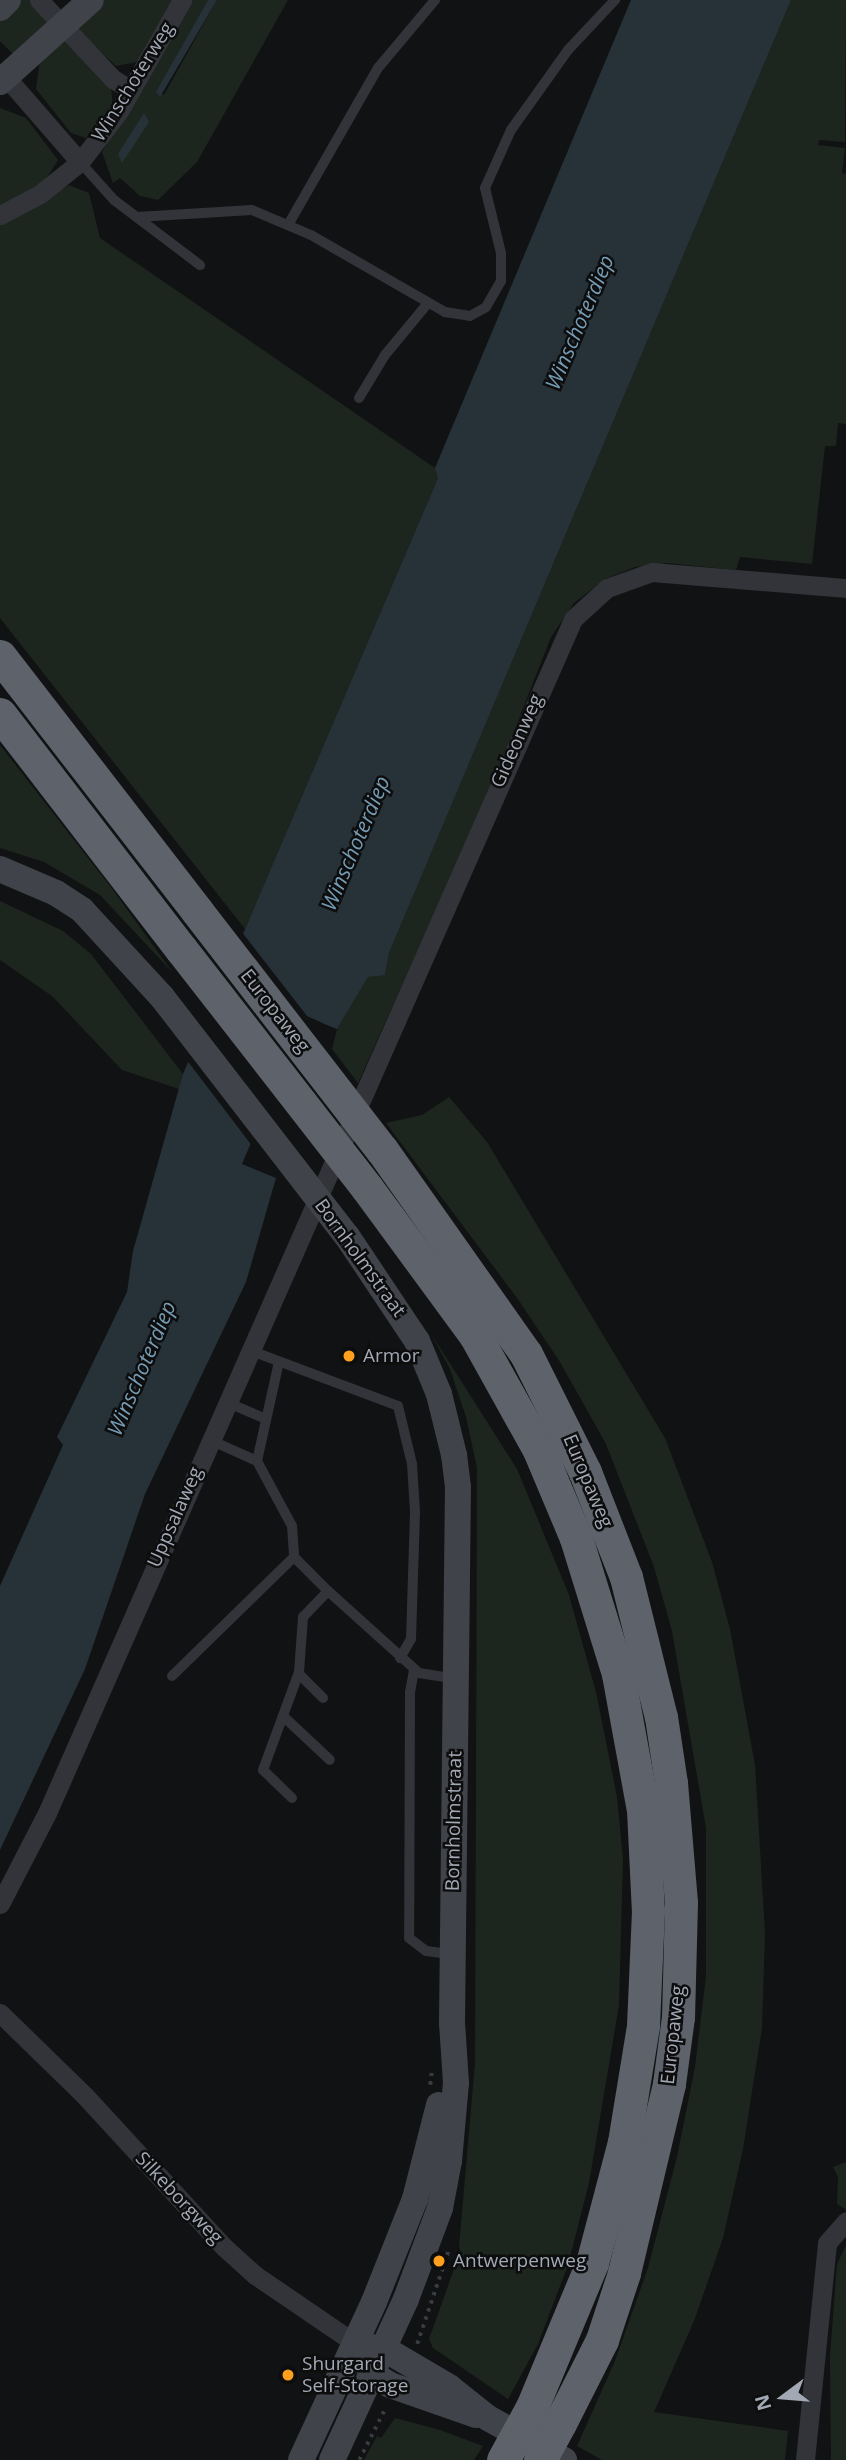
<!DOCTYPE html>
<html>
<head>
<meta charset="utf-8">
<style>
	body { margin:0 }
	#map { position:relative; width:846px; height:2460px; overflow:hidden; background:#111213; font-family:"Open Sans",sans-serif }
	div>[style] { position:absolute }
	.green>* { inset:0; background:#1d261e }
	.water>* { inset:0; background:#273238 }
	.pier>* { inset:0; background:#111213 }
	.path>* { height:3.5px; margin-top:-1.75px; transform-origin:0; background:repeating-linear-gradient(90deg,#383b40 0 3.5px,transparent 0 8.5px) }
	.lane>* { height:10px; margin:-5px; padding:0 5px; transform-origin:5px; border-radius:5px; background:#323439 }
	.street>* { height:19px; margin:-9.5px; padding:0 9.5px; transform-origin:9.5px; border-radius:9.5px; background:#323439 }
	.secondary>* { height:26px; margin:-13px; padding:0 13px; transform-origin:13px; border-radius:13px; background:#404349 }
	.highway>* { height:33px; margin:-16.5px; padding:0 16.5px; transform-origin:16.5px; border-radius:16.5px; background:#5e626a }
	.secondary-bridge>* { height:26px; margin:-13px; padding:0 13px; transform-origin:13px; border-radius:13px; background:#404349 }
	.highway-bridge>* { height:33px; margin:-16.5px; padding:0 16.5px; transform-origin:16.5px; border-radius:16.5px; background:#5e626a }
	.dots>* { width:19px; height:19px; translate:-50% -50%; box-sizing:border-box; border:4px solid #0d0d0e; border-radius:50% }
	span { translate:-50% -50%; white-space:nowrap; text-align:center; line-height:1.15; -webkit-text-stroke:5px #0d0d0e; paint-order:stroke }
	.street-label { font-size:19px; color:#a2a9b5 }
	.poi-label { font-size:19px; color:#a2a9b5 }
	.left { translate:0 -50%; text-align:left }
	.water-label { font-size:21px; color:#759cb4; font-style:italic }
	.north { position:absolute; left:748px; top:2362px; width:70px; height:70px; -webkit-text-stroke:5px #0d0d0e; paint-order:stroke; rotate:254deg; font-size:19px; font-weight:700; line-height:28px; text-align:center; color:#a2a9b5 }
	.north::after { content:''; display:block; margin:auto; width:24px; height:32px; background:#a2a9b5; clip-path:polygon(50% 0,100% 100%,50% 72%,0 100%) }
</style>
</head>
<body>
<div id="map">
	<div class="green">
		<i style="clip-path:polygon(19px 0,34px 0,55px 22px,13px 54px,0 41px,0 17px)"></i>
		<i style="clip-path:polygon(102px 0,174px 0,146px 52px,136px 62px,116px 66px,72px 26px)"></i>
		<i style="clip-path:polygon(189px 0,208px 0,157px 92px,164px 95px,217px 0,288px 0,197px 162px,158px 200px,140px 196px,120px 178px,113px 183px,102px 152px)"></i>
		<i style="clip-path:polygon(791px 0,846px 0,845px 142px,819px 140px,818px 145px,845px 148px,842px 173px,846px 174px,846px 424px,838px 423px,836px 446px,825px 446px,812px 564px,740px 557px,736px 570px,667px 563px,635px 567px,605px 579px,574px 603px,551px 637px,498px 772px,358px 1083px,332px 1049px,337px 1029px,368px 977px,385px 974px,389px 953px)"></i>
		<i style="clip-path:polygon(66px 35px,111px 86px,113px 110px,94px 135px,86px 138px,71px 133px,36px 89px,40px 60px)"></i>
		<i style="clip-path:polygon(0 108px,26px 118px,58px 160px,43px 184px,0 205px)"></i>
		<i style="clip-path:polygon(69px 185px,89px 193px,100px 238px,435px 468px,438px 478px,245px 929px,0 618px,0 221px)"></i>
		<i style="clip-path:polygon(0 745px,113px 890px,173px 973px,100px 895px,44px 862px,0 848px)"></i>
		<i style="clip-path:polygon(0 901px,63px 931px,91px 954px,183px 1074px,179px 1089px,122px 1070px,52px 996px,0 960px)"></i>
		<i style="clip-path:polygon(449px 1097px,487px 1142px,665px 1438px,712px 1562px,730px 1629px,755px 1765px,765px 1933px,762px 2028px,743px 2149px,723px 2238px,694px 2321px,654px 2412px,788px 2431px,785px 2460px,602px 2460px,577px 2446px,615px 2361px,648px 2268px,677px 2157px,695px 2067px,706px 1976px,706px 1828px,672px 1631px,654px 1567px,606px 1444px,560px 1362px,517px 1298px,386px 1123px,422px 1115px)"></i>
		<i style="clip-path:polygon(430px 1332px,517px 1469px,569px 1595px,596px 1692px,617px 1797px,623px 1859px,619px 2005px,589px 2183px,568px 2265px,538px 2344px,508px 2399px,433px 2348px,429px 2339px,458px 2258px,475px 2063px,477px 1497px,477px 1468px,466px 1417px,450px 1369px)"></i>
		<i style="clip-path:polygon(846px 2162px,846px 2209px,845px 2209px,837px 2204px,838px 2177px,833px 2167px)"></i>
		<i style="clip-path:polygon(846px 2245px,846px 2460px,831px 2460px,830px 2356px,837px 2264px)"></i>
		<i style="clip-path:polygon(395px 2418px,440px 2430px,483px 2446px,474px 2460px,364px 2460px,377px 2436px,381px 2438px)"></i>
	</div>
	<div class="water">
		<i style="clip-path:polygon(208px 0,217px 0,160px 97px,156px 92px)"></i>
		<i style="clip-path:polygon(631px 0,791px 0,389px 953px,385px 975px,368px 977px,337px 1029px,304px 1017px,242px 1164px,276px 1178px,246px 1282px,145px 1494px,85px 1669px,0 1850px,0 1586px,63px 1445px,57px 1437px,127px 1292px,133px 1251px,183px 1074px,438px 478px,435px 468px)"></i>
		<i style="clip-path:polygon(144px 113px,149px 122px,122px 163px,118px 154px)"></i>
	</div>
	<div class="pier">
		<i style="clip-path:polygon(241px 931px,307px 1016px,340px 1031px,306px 1020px,253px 1147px,186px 1059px)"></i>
	</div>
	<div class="path">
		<i style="left:430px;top:2085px;width:16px;rotate:-83deg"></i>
		<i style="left:417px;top:2344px;width:97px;rotate:-71.4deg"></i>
		<i style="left:359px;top:2460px;width:59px;rotate:-63deg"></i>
	</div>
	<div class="lane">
		<i style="left:80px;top:162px;width:51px;rotate:48.2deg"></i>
		<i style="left:114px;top:200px;width:108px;rotate:37.1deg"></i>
		<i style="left:137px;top:217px;width:115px;rotate:-3.5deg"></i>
		<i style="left:252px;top:210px;width:64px;rotate:23deg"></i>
		<i style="left:311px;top:235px;width:155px;rotate:29.9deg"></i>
		<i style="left:445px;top:312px;width:25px;rotate:9deg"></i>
		<i style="left:470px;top:316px;width:18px;rotate:-29deg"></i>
		<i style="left:486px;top:307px;width:30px;rotate:-60deg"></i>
		<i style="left:501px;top:281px;width:28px;rotate:-90deg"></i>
		<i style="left:501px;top:253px;width:67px;rotate:-103.8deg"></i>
		<i style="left:485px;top:188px;width:64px;rotate:-65.9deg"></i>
		<i style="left:511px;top:130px;width:98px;rotate:-54.5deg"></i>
		<i style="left:568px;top:50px;width:69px;rotate:-46.8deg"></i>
		<i style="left:288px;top:225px;width:181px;rotate:-60.2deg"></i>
		<i style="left:378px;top:68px;width:89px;rotate:-50deg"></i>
		<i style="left:359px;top:398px;width:50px;rotate:-58.8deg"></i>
		<i style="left:385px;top:355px;width:67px;rotate:-50.4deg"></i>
		<i style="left:249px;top:1350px;width:159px;rotate:20.6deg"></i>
		<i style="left:398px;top:1406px;width:60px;rotate:76.4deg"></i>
		<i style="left:412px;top:1464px;width:48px;rotate:86.4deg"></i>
		<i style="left:415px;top:1512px;width:127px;rotate:91.8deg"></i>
		<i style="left:411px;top:1639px;width:22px;rotate:120deg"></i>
		<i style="left:226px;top:1402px;width:43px;rotate:23deg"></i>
		<i style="left:210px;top:1440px;width:51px;rotate:24.1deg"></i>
		<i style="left:257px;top:1461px;width:74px;rotate:61.7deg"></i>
		<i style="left:292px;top:1526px;width:31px;rotate:86deg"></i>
		<i style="left:294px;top:1557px;width:48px;rotate:45deg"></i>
		<i style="left:328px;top:1591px;width:122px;rotate:42deg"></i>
		<i style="left:419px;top:1673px;width:36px;rotate:9deg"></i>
		<i style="left:257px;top:1461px;width:101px;rotate:-77.5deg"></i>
		<i style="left:414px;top:1670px;width:22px;rotate:100deg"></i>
		<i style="left:410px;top:1692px;width:246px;rotate:90.2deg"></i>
		<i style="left:409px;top:1938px;width:21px;rotate:37deg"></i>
		<i style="left:426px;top:1951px;width:24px;rotate:7deg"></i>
		<i style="left:299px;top:1674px;width:34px;rotate:45deg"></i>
		<i style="left:172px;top:1676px;width:170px;rotate:-44.3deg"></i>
		<i style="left:283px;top:1716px;width:64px;rotate:43.1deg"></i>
		<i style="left:292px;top:1798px;width:40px;rotate:-136deg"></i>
		<i style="left:263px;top:1770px;width:104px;rotate:-69.8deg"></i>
		<i style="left:299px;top:1672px;width:55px;rotate:-85.8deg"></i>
		<i style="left:303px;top:1617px;width:36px;rotate:-46deg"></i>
	</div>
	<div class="street">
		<i style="left:39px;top:0;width:108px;rotate:46.9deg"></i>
		<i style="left:113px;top:79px;width:21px;rotate:31deg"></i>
		<i style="left:6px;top:77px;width:113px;rotate:49deg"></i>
		<i style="left:80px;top:162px;width:64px;rotate:-52.6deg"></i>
		<i style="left:119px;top:111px;width:128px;rotate:-60.4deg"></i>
		<i style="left:0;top:215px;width:45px;rotate:-27.7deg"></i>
		<i style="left:40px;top:194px;width:51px;rotate:-38.7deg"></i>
		<i style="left:0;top:1904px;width:102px;rotate:-62.7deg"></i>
		<i style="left:47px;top:1813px;width:1305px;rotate:-66.22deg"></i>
		<i style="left:573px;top:619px;width:46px;rotate:-42.4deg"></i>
		<i style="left:607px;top:588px;width:48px;rotate:-19.6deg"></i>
		<i style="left:652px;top:572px;width:195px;rotate:4.7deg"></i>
		<i style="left:0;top:2013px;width:120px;rotate:44.3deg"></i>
		<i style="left:86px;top:2097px;width:204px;rotate:47.4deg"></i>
		<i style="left:224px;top:2247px;width:42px;rotate:42.1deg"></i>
		<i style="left:255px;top:2275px;width:122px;rotate:34.3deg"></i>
		<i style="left:805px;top:2460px;width:218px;rotate:-84.2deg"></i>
		<i style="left:827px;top:2243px;width:29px;rotate:-49deg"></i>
	</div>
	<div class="secondary">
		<i style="left:0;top:8px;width:11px;rotate:-45deg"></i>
		<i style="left:0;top:82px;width:122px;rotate:-42deg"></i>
		<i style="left:0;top:869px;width:61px;rotate:23.2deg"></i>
		<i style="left:56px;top:893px;width:31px;rotate:33deg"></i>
		<i style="left:82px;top:910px;width:118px;rotate:47.4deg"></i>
		<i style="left:367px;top:2346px;width:22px;rotate:13deg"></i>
		<i style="left:388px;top:2351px;width:71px;rotate:30.5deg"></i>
		<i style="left:449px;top:2387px;width:50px;rotate:38.5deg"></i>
		<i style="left:488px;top:2418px;width:87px;rotate:28.9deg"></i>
		<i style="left:364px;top:2359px;width:17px;rotate:62deg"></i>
		<i style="left:372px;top:2374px;width:21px;rotate:31deg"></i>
		<i style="left:390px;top:2385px;width:91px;rotate:19.2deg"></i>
		<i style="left:301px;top:2460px;width:174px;rotate:-65.2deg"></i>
		<i style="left:374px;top:2302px;width:111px;rotate:-68.3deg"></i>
		<i style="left:415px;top:2199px;width:97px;rotate:-75.7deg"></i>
		<i style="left:332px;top:2460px;width:177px;rotate:-65.3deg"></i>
		<i style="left:406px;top:2299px;width:97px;rotate:-69.5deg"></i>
		<i style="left:440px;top:2208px;width:48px;rotate:-79.2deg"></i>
		<i style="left:449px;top:2161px;width:78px;rotate:-84.9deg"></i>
		<i style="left:456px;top:2083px;width:60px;rotate:-93.8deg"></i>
		<i style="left:452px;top:2023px;width:536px;rotate:-89.36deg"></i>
		<i style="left:458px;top:1487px;width:32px;rotate:-97deg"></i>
		<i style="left:454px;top:1455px;width:63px;rotate:-103.8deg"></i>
		<i style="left:439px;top:1394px;width:57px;rotate:-112.5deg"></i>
		<i style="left:417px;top:1341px;width:126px;rotate:-123.7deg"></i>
	</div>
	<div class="highway">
		<i style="left:0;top:656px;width:322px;rotate:52.3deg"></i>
		<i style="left:0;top:714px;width:297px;rotate:52.4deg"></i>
		<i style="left:382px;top:1150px;width:250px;rotate:54.8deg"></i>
		<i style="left:526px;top:1354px;width:132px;rotate:63.4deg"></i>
		<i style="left:585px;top:1472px;width:113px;rotate:68.7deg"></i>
		<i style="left:626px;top:1577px;width:144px;rotate:76deg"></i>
		<i style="left:661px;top:1717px;width:67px;rotate:81.4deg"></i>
		<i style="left:671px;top:1783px;width:120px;rotate:85.2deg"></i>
		<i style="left:681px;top:1903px;width:114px;rotate:91.5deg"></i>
		<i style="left:678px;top:2017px;width:68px;rotate:97.7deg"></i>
		<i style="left:669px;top:2084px;width:194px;rotate:103.4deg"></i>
		<i style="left:624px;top:2273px;width:71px;rotate:108.2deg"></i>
		<i style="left:602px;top:2340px;width:93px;rotate:116.8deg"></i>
		<i style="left:367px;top:1188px;width:182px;rotate:53.7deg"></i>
		<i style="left:475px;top:1335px;width:132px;rotate:60.9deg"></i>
		<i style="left:539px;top:1450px;width:95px;rotate:67.2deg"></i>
		<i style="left:576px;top:1538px;width:142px;rotate:72.8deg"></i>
		<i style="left:618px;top:1674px;width:138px;rotate:79.6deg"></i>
		<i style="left:643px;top:1810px;width:101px;rotate:87.2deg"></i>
		<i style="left:648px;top:1911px;width:115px;rotate:92.5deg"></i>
		<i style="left:643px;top:2026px;width:118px;rotate:99.3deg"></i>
		<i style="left:624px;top:2142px;width:125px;rotate:104.8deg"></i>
		<i style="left:592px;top:2263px;width:156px;rotate:112.6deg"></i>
	</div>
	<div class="secondary-bridge">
		<i style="left:162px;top:997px;width:302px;rotate:52.3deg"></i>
	</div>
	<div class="highway-bridge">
		<i style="left:197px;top:911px;width:302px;rotate:52.3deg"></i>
		<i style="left:181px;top:949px;width:303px;rotate:52.1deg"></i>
		<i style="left:503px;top:2460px;width:60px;rotate:-61.3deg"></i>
		<i style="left:540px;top:2460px;width:42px;rotate:-61.6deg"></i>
	</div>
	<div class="dots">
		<i style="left:349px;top:1356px;background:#ff9f1e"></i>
		<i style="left:439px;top:2261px;background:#ff9f1e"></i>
		<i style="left:288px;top:2375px;background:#ff9f1e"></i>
	</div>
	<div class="street-label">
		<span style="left:133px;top:82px;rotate:-58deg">Winschoterweg</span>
		<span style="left:517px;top:741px;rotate:-66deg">Gideonweg</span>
		<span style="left:275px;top:1011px;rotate:52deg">Europaweg</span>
		<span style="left:360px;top:1258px;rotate:54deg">Bornholmstraat</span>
		<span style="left:588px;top:1481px;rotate:67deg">Europaweg</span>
		<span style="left:175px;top:1517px;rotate:-66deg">Uppsalaweg</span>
		<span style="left:454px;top:1821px;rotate:-89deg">Bornholmstraat</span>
		<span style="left:673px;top:2035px;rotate:-84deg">Europaweg</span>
		<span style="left:179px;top:2198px;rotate:47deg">Silkeborgweg</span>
	</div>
	<div class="poi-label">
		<span class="left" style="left:363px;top:1356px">Armor</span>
		<span class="left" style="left:453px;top:2261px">Antwerpenweg</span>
		<span class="left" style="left:302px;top:2375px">Shurgard<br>Self-Storage</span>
	</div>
	<div class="water-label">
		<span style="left:579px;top:322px;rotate:-67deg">Winschoterdiep</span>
		<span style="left:355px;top:843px;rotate:-67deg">Winschoterdiep</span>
		<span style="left:141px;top:1368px;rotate:-67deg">Winschoterdiep</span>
	</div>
	<div class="north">N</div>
</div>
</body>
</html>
